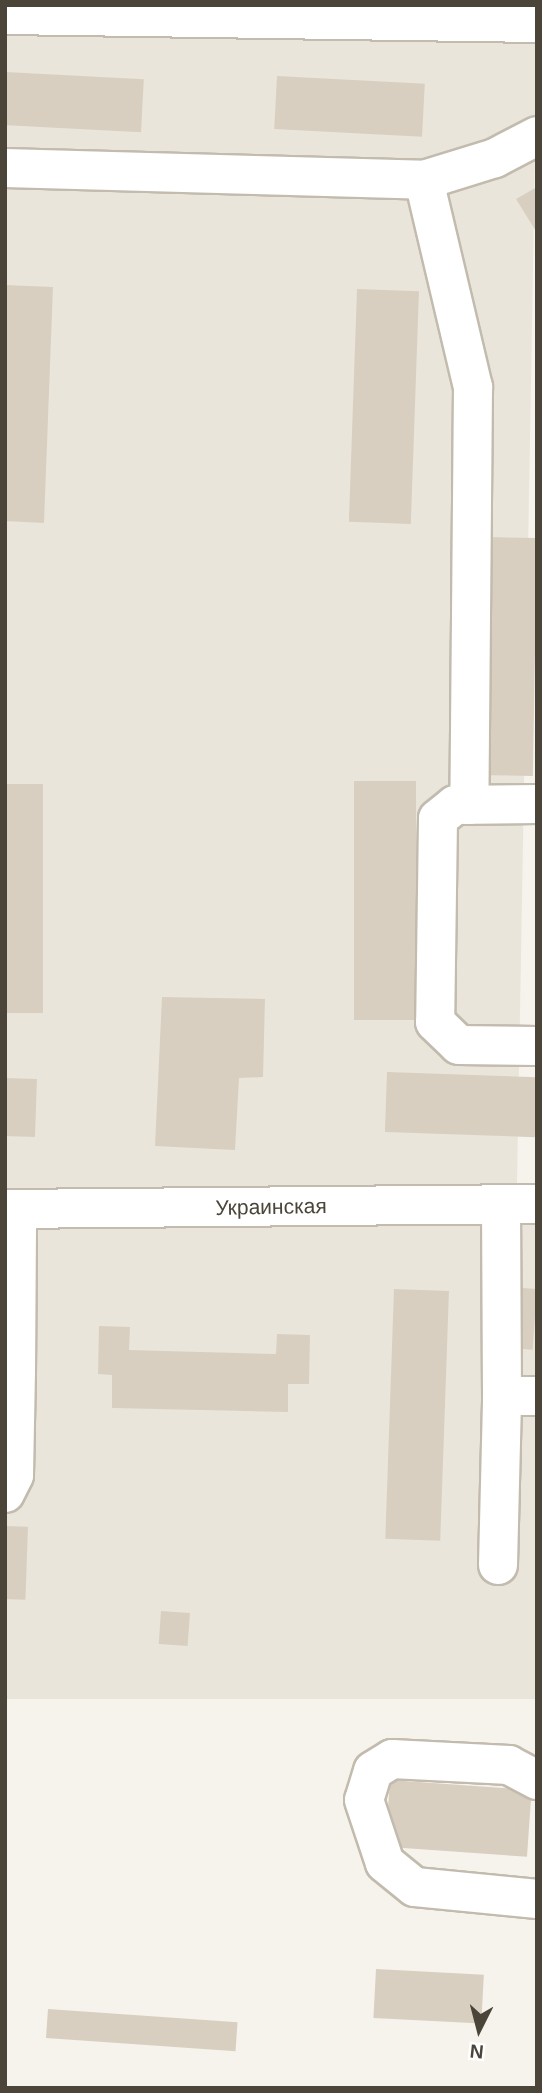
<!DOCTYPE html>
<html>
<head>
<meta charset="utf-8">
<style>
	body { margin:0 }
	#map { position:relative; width:542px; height:2093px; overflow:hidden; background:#f6f3ec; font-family:Helvetica,sans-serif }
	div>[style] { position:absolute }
	.residential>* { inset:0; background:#eae5da; transform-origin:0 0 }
	.building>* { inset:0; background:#d8cfc1; transform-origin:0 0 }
	.roads { filter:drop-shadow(2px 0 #c2bbae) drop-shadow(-2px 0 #c2bbae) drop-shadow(0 2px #c2bbae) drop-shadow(0 -2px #c2bbae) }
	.minor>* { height:38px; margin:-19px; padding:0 19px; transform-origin:19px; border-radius:19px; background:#fff }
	span { translate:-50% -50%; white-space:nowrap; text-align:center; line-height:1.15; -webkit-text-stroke:5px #fff; paint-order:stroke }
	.street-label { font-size:21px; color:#4b4439 }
	.frame { position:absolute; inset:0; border:7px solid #4b4439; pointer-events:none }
	.north { position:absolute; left:444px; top:1995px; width:70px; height:70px; -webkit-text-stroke:5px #fff; paint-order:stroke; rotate:186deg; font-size:19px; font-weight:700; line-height:28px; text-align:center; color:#4b4439 }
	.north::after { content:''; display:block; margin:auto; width:24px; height:32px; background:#4b4439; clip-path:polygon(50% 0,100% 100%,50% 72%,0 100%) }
</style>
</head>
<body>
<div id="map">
	<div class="residential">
		<i style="left:5px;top:34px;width:532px;height:1156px;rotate:1deg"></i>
		<i style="left:537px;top:1209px;width:490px;height:532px;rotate:90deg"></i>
	</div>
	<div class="building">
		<i style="left:5px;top:72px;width:139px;height:53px;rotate:3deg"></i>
		<i style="left:277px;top:76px;width:148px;height:53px;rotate:3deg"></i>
		<i style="clip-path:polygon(537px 187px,537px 233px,516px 199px)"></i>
		<i style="clip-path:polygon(5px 285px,53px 287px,44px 523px,5px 521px)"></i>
		<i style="left:357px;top:289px;width:62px;height:233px;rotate:2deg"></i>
		<i style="left:483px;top:537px;width:54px;height:238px;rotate:1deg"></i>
		<i style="left:354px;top:781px;width:62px;height:239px"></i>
		<i style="left:5px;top:784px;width:38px;height:229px"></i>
		<i style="clip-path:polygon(162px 997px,265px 999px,263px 1077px,239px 1078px,235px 1150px,155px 1146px)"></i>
		<i style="left:387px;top:1072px;width:150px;height:60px;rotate:2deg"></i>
		<i style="left:5px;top:1078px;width:32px;height:58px;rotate:2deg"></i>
		<i style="left:509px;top:1287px;width:28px;height:61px;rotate:4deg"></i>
		<i style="left:394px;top:1289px;width:55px;height:250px;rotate:2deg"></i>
		<i style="clip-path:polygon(99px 1326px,130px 1327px,129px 1350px,276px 1354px,277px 1334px,310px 1335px,309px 1384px,288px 1384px,288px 1412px,112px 1408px,112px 1375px,98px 1374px)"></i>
		<i style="left:5px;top:1526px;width:23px;height:73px;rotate:2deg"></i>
		<i style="left:161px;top:1611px;width:29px;height:33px;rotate:4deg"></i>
		<i style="left:390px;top:1780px;width:142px;height:67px;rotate:4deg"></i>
		<i style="left:376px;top:1969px;width:108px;height:49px;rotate:3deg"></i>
		<i style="left:48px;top:2009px;width:190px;height:29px;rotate:4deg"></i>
	</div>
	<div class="roads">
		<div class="minor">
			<i style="left:5px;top:15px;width:532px;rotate:0.86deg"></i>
			<i style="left:5px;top:168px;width:419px;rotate:1.6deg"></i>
			<i style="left:424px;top:180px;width:74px;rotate:-17.2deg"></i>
			<i style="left:495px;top:158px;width:47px;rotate:-27.6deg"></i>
			<i style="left:424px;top:180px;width:213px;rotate:76.7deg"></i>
			<i style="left:473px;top:387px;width:418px;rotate:90.5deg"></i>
			<i style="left:537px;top:804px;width:82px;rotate:179.3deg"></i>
			<i style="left:455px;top:805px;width:22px;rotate:141deg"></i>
			<i style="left:438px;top:819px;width:203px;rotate:90.8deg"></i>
			<i style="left:435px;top:1022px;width:33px;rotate:44deg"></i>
			<i style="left:459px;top:1045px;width:78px;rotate:0.7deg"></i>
			<i style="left:501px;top:1204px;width:192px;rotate:89.7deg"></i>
			<i style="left:502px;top:1396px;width:35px"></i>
			<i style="left:5px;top:1209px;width:532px;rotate:-0.54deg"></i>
			<i style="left:5px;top:1371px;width:11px;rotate:5deg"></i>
			<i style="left:16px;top:1372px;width:163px;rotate:-89.6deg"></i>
			<i style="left:5px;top:1493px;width:20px;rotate:-63deg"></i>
			<i style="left:14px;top:1475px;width:103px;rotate:-88.9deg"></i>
			<i style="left:498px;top:1565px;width:169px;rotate:-88.6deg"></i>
			<i style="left:537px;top:1780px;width:32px;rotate:-152deg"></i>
			<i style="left:509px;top:1765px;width:117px;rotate:-177.1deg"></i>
			<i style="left:392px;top:1759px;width:22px;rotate:148deg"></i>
			<i style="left:373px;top:1771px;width:30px;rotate:107deg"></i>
			<i style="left:364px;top:1800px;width:66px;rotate:71.6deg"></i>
			<i style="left:385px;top:1863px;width:38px;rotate:39deg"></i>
			<i style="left:415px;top:1887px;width:123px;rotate:5.6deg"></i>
		</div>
	</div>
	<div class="street-label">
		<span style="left:271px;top:1207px;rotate:-1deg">Украинская</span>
	</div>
	<div class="frame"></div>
	<div class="north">N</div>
</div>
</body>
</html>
